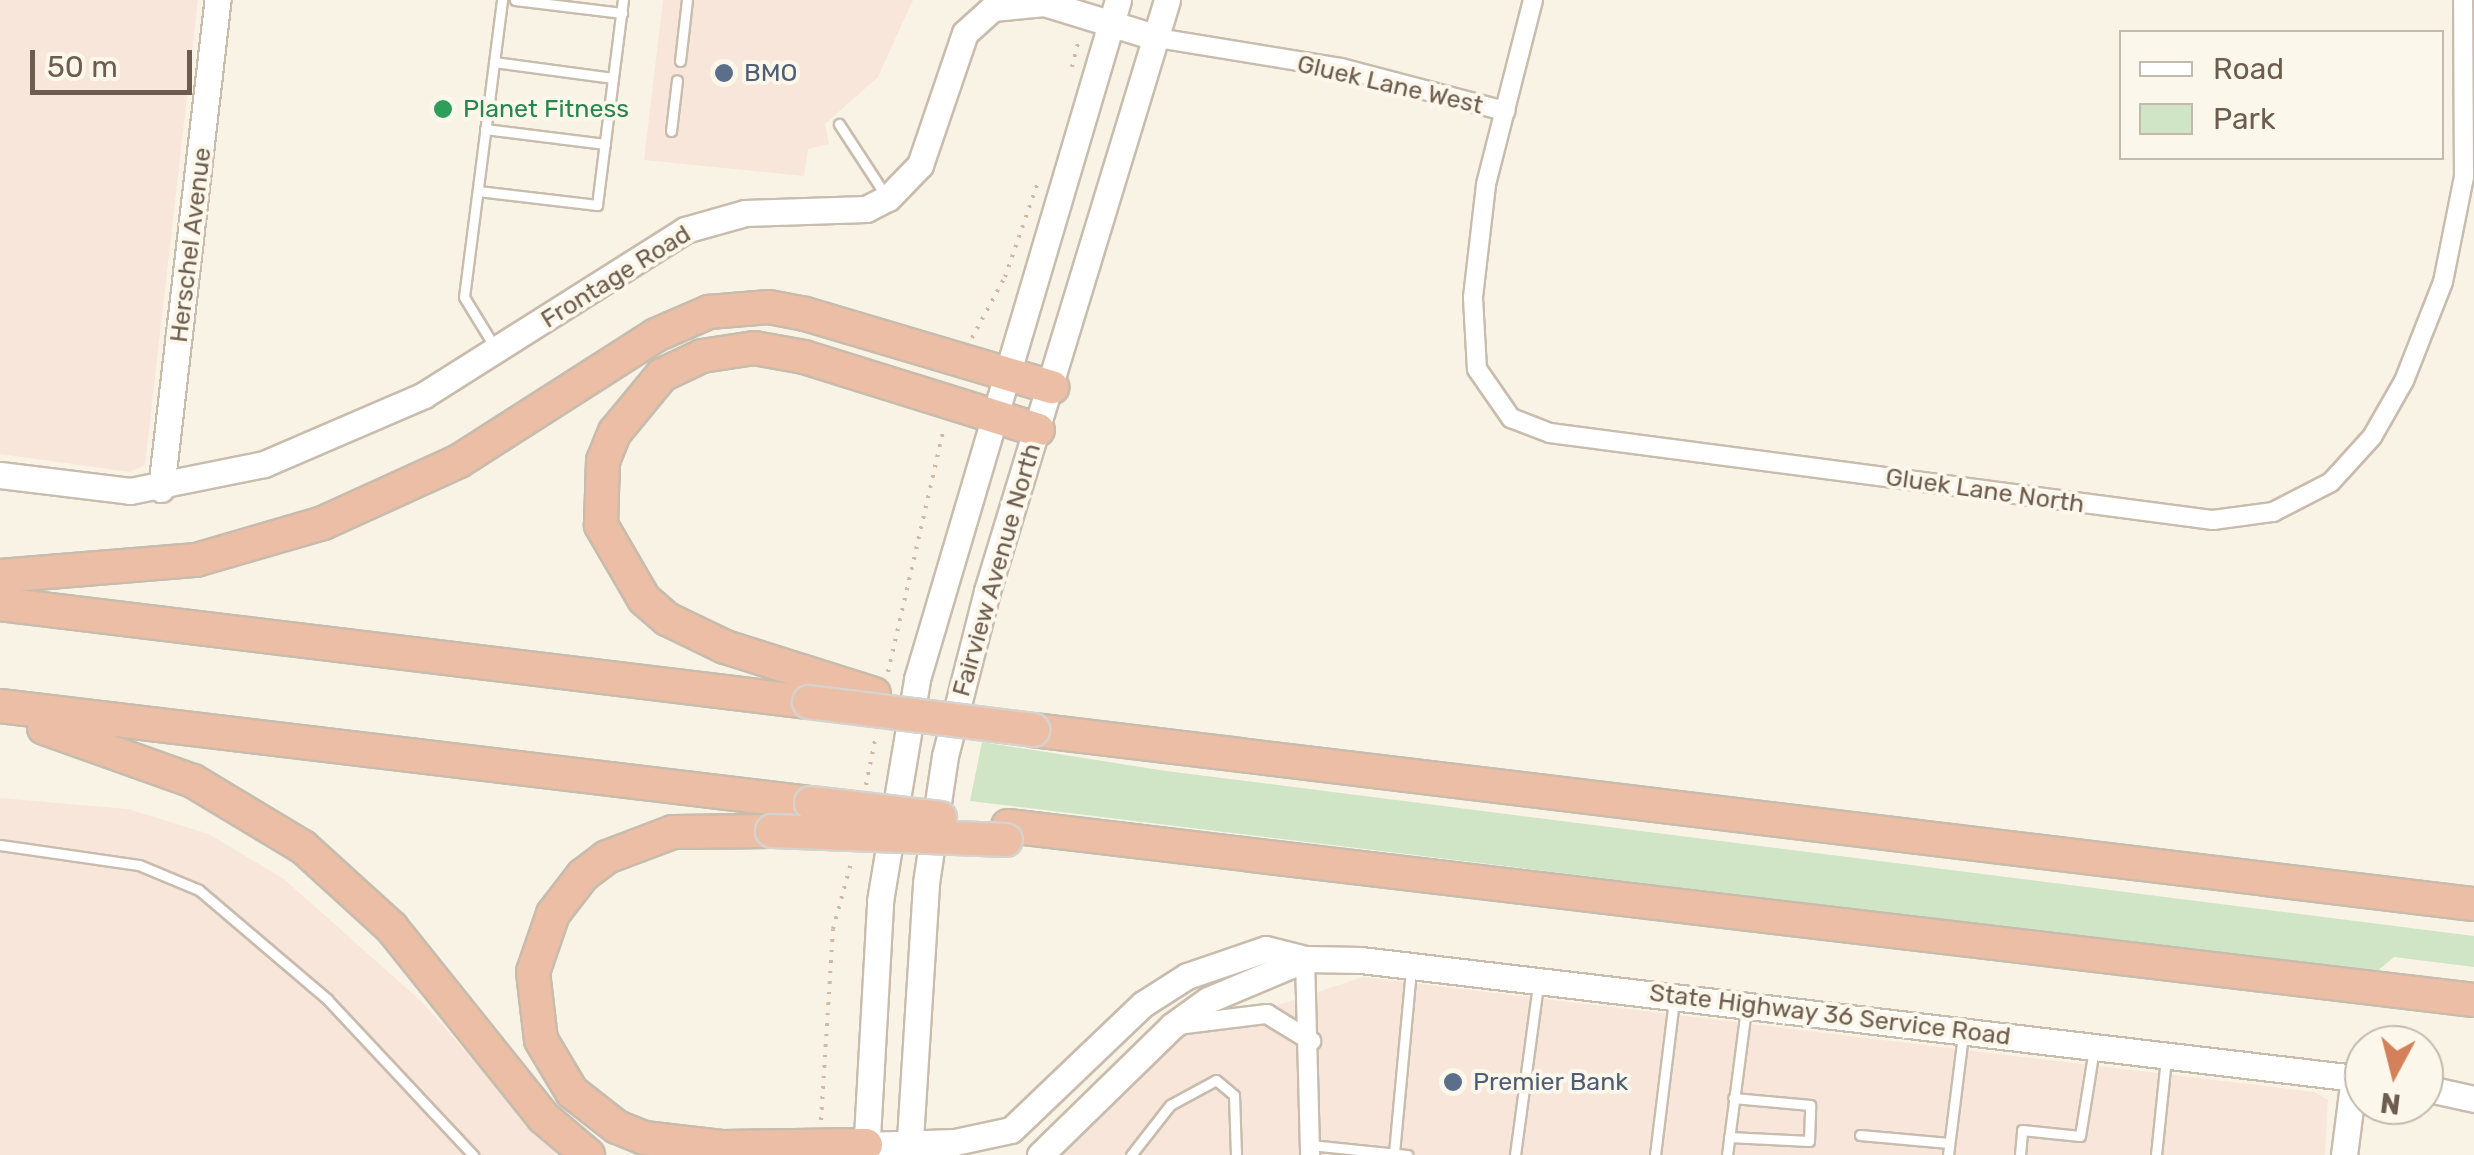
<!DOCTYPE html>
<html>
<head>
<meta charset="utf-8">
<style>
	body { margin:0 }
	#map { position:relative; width:2474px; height:1155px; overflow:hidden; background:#f9f3e6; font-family:Rubik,sans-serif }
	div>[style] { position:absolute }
	.commercial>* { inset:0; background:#f8e6db }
	.green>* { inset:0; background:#d0e4c6 }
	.path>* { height:4px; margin-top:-2px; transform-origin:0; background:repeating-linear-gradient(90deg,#cfb9a5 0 2.5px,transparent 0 10.5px) }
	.roads { filter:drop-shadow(2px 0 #c8bcad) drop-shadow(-2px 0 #c8bcad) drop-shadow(0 2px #c8bcad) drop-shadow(0 -2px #c8bcad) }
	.lane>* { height:9px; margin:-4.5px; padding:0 4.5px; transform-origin:4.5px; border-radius:4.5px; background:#fff }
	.street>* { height:18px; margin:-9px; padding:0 9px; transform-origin:9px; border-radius:9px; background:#fff }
	.secondary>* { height:25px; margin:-12.5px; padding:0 12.5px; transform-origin:12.5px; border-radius:12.5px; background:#fff }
	.highway>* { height:32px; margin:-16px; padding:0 16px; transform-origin:16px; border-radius:16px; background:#ebbea5 }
	.bridges { filter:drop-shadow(2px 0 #d6d2cd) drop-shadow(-2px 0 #d6d2cd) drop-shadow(0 2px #d6d2cd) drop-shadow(0 -2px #d6d2cd) }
	.highway-bridge>* { height:32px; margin:-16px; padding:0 16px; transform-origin:16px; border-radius:16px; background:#ebbea5 }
	.dots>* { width:28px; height:28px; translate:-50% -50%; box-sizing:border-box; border:5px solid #fcf7eb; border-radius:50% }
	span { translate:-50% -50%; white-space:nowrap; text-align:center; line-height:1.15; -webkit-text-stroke:8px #fcf7eb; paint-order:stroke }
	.service-label { font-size:25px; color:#4e5e75 }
	.left { translate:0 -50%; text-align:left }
	.street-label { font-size:25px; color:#6e5d4e }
	.leisure-label { font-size:25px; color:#27864d }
	.legend { position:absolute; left:2119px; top:30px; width:325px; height:130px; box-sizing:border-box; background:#fcf7eb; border:2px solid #c3b9ac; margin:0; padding:12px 18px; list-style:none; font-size:30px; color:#6e5d4e }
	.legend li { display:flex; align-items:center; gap:20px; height:50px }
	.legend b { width:50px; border:2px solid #c3b9ac }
	.north { position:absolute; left:2344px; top:1025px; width:100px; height:100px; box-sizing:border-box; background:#fcf7eb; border:2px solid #c3b9ac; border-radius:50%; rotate:187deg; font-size:28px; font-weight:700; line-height:40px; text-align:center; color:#6e5d4e }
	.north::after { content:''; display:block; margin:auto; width:35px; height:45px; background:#d2815b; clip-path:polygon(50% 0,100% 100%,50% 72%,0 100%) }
	.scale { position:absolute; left:30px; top:50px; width:162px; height:45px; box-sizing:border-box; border:5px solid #6e5d4e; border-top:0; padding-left:12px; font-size:30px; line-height:35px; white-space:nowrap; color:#6e5d4e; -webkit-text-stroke:8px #fcf7eb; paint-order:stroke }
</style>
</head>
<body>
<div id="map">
	<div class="commercial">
		<i style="clip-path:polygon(0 0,198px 0,145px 465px,130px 472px,0 454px)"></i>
		<i style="clip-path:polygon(663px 0,913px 0,878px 77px,825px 124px,829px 144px,808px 149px,804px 176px,644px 160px)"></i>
		<i style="clip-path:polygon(0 798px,128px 809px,209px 834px,284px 879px,422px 1002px,557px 1155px,0 1155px)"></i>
		<i style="clip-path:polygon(1363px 977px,2314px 1092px,2328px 1100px,2325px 1155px,1063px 1155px,1130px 1078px,1180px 1037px)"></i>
	</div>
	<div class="green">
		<i style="clip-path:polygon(982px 742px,1166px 771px,2474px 936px,2474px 967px,2394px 957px,2376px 972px,970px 801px)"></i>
	</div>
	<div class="path">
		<i style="left:1072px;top:67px;width:30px;rotate:-76deg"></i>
		<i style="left:972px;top:338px;width:69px;rotate:-61.6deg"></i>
		<i style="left:1005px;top:277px;width:101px;rotate:-70.8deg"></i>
		<i style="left:888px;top:672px;width:250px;rotate:-77.1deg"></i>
		<i style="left:866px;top:785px;width:51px;rotate:-78.7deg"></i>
		<i style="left:821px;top:1120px;width:191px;rotate:-86.4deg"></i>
		<i style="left:833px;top:929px;width:68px;rotate:-74.7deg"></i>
	</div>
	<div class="roads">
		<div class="lane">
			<i style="left:515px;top:0;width:108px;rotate:6.9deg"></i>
			<i style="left:680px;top:61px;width:61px;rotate:-83.5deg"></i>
			<i style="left:494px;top:62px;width:120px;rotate:7.7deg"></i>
			<i style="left:839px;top:124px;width:86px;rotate:56.9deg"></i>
			<i style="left:485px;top:129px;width:121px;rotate:7.1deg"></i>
			<i style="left:671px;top:131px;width:51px;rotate:-83.3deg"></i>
			<i style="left:478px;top:191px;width:120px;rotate:6.7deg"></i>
			<i style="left:597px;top:205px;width:207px;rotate:-82.8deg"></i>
			<i style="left:494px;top:346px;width:57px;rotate:-121.5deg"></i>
			<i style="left:464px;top:297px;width:299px;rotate:-82.7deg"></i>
			<i style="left:0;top:845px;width:140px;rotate:8.2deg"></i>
			<i style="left:139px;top:865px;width:65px;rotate:22.6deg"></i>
			<i style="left:199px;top:890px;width:168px;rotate:40.4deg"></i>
			<i style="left:327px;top:999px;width:214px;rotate:46.9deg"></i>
			<i style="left:1860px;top:1135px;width:89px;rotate:5.1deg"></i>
			<i style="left:1729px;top:1137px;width:80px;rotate:2.9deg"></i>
			<i style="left:1809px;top:1141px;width:36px;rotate:-88deg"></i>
			<i style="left:1810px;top:1105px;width:77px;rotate:-174.8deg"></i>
			<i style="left:1310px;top:1145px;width:98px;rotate:5.9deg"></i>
			<i style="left:1394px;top:1153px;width:186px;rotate:-84.7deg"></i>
			<i style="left:1131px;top:1155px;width:63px;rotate:-52deg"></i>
			<i style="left:1170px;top:1105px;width:52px;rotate:-28.5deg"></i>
			<i style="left:1216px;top:1080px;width:23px;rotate:40deg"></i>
			<i style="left:1234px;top:1095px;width:60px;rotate:88.1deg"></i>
			<i style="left:1515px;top:1155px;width:173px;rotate:-82.3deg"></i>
			<i style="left:1655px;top:1155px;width:156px;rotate:-83deg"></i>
			<i style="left:1727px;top:1155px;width:148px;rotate:-82.6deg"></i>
			<i style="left:1948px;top:1155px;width:122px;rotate:-82.9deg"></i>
			<i style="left:2020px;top:1155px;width:25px;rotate:-85deg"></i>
			<i style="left:2022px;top:1130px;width:58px;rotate:5.9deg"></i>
			<i style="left:2080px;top:1136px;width:88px;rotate:-80.9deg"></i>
			<i style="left:2156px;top:1155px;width:98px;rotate:-84.1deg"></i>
		</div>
		<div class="street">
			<i style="left:1533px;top:0;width:191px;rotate:104.3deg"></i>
			<i style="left:1486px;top:185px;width:114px;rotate:96.6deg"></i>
			<i style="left:1473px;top:298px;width:71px;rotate:86.8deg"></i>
			<i style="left:1477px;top:369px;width:60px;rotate:55.2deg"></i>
			<i style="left:1511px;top:418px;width:42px;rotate:21deg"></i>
			<i style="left:1550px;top:433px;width:669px;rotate:7.48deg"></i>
			<i style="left:2213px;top:520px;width:61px;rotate:-7.6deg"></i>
			<i style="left:2273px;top:512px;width:65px;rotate:-27.3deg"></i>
			<i style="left:2331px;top:482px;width:61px;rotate:-47.7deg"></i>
			<i style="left:2372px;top:437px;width:64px;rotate:-60.3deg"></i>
			<i style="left:2404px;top:381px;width:106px;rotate:-68.5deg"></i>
			<i style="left:2443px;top:282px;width:107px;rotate:-78.7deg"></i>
			<i style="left:2464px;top:177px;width:177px;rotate:-90.3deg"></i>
			<i style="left:1158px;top:38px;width:185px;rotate:9.3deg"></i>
			<i style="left:1341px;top:68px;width:170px;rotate:14.7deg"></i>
			<i style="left:1305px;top:959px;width:196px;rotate:88.5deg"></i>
			<i style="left:1177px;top:1025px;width:91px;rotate:-7deg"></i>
			<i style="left:1267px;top:1014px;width:52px;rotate:31.5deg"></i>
		</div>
		<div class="secondary">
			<i style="left:0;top:475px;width:131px;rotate:7deg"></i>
			<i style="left:130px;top:491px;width:137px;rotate:-11.4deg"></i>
			<i style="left:264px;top:464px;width:174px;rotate:-23.3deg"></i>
			<i style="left:424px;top:395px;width:309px;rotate:-32.3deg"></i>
			<i style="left:685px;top:230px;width:62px;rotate:-15.8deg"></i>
			<i style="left:745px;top:213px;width:121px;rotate:-1.9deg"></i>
			<i style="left:866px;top:209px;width:25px;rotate:-27deg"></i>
			<i style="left:888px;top:198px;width:46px;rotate:-45.9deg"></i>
			<i style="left:920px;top:165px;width:139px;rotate:-71.2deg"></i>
			<i style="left:965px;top:33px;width:38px;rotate:-42deg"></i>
			<i style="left:993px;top:8px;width:51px;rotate:-5.6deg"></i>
			<i style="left:1044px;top:3px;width:119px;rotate:17.1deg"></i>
			<i style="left:161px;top:489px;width:492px;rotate:-83.4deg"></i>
			<i style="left:2424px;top:1088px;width:51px;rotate:12.4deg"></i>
			<i style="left:866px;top:1145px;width:89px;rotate:-1.9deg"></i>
			<i style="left:955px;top:1142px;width:57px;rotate:-12.1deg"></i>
			<i style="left:1011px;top:1130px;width:182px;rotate:-43.7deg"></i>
			<i style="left:1143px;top:1004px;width:52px;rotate:-32.5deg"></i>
			<i style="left:1187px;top:976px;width:83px;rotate:-18.9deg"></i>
			<i style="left:1266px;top:949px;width:40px;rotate:14.4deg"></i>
			<i style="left:1305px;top:959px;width:56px;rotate:1deg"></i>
			<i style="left:1361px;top:960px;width:1010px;rotate:6.77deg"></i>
			<i style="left:866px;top:1155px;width:254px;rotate:-86.8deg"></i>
			<i style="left:880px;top:901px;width:225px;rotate:-80.5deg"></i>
			<i style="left:917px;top:679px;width:708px;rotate:-73.51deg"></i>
			<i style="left:909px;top:1155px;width:273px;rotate:-86.4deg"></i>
			<i style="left:926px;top:883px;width:128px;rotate:-81.5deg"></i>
			<i style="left:945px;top:756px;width:170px;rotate:-75.7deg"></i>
			<i style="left:987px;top:591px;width:618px;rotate:-73.06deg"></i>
			<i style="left:1040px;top:1155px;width:185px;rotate:-44.3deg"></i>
			<i style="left:1172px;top:1026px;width:44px;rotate:-35.8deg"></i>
			<i style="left:1208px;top:1000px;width:105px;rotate:-22.9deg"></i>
			<i style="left:2344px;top:1155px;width:79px;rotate:-82.7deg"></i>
		</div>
		<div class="highway">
			<i style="left:0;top:576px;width:197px;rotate:-4.7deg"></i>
			<i style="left:196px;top:560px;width:132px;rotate:-16.2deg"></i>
			<i style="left:323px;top:523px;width:149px;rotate:-24.5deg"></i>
			<i style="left:459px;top:461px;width:234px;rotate:-32.6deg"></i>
			<i style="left:656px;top:335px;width:58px;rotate:-23.5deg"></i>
			<i style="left:709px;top:312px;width:60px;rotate:-4.8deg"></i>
			<i style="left:769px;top:307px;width:37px;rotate:11deg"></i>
			<i style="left:805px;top:314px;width:258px;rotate:16.5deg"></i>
			<i style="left:0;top:604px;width:815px;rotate:6.91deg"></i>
			<i style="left:874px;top:694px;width:156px;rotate:-162.5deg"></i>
			<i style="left:725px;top:647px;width:64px;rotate:-154.2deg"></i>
			<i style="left:667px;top:619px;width:30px;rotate:-139deg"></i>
			<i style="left:644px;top:599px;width:86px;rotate:-120.2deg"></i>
			<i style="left:601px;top:525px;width:64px;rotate:-88.2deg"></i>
			<i style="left:603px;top:461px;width:31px;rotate:-68deg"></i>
			<i style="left:615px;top:432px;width:74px;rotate:-50.5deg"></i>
			<i style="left:662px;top:375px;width:44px;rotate:-25.4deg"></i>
			<i style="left:702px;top:356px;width:53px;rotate:-8.7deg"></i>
			<i style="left:754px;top:348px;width:51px;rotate:10.2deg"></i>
			<i style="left:804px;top:357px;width:245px;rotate:17.3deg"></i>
			<i style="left:0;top:706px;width:817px;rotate:6.82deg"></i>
			<i style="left:44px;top:728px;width:158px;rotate:19.6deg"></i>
			<i style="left:193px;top:781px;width:128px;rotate:31deg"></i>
			<i style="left:303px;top:847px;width:119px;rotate:42.3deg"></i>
			<i style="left:391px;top:927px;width:243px;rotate:51.3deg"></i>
			<i style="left:543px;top:1117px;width:59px;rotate:40.2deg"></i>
			<i style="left:1033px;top:730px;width:1451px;rotate:6.89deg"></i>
			<i style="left:1008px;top:826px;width:1476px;rotate:6.77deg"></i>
			<i style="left:772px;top:831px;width:99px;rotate:179.4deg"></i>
			<i style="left:673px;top:832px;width:71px;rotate:159.3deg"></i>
			<i style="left:607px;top:857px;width:30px;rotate:143deg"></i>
			<i style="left:583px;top:875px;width:49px;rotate:127.6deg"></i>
			<i style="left:553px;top:914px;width:61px;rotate:109deg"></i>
			<i style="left:533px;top:972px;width:68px;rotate:83.3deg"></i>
			<i style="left:541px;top:1040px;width:61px;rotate:59.2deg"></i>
			<i style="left:572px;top:1092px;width:57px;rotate:37.9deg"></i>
			<i style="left:617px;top:1127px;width:29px;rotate:22deg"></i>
			<i style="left:644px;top:1138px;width:80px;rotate:6.5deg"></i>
			<i style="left:723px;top:1147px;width:143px;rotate:-0.8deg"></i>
		</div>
	</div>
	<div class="bridges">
		<div class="highway-bridge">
			<i style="left:809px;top:702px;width:226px;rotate:7.1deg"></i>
			<i style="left:811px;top:803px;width:130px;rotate:6.6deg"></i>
			<i style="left:772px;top:831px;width:234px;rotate:2.2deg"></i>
		</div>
	</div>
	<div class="dots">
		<i style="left:724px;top:73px;background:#5c6f8a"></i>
		<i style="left:443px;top:109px;background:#2e9e5b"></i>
		<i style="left:1453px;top:1082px;background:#5c6f8a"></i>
	</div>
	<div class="service-label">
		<span class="left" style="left:744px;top:73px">BMO</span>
		<span class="left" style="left:1473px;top:1082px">Premier Bank</span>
	</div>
	<div class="street-label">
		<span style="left:1390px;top:85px;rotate:13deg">Gluek Lane West</span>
		<span style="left:191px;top:245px;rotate:-83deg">Herschel Avenue</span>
		<span style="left:616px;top:277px;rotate:-32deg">Frontage Road</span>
		<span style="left:1985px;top:491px;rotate:8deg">Gluek Lane North</span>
		<span style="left:997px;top:570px;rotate:-74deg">Fairview Avenue North</span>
		<span style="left:1830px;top:1015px;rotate:7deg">State Highway 36 Service Road</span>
	</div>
	<div class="leisure-label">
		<span class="left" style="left:463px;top:109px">Planet Fitness</span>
	</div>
	<ul class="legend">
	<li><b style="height:12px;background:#fff"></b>Road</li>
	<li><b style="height:28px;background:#d0e4c6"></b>Park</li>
	</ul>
	<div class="north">N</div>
	<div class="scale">50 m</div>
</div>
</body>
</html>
